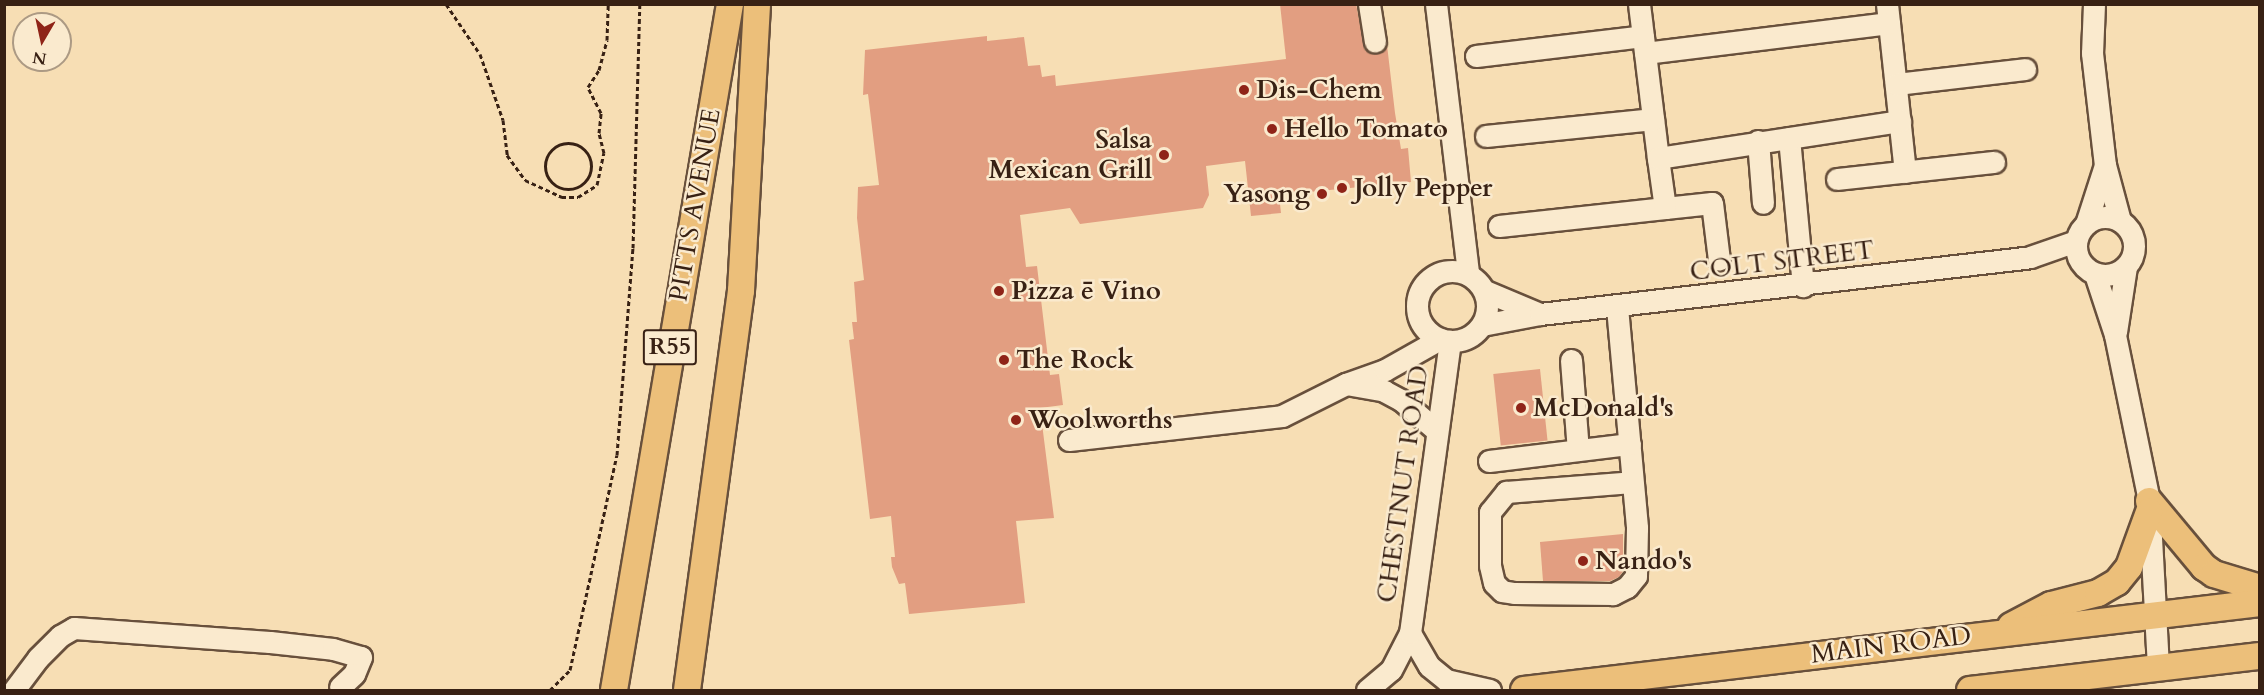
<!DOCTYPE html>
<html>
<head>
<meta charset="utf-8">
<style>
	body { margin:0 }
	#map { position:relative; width:2264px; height:695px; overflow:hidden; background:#f7deb4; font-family:Cardo,serif }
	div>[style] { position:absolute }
	.building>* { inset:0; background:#e29e81; transform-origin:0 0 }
	.path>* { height:3px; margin-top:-1.5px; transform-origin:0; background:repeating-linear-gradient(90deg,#382114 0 4.5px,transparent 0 7.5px) }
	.path>.ring { margin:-1.5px; padding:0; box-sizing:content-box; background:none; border:3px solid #382114; border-radius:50% }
	.roads { filter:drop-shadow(2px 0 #68503c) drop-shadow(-2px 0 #68503c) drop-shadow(0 2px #68503c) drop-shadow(0 -2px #68503c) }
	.minor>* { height:21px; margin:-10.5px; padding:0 10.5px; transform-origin:10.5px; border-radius:10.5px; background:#faeace }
	.minor>.ring { margin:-10.5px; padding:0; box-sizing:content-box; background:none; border:21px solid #faeace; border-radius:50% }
	.major>* { height:26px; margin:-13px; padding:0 13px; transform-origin:13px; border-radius:13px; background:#ecbf7a }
	.dots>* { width:16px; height:16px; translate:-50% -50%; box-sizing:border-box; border:3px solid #faeace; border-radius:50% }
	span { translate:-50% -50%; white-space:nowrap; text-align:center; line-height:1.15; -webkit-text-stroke:5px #faeace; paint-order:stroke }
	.shield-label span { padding:2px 4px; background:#faeace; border:2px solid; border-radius:4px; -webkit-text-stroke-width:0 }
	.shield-label { font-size:24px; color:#382114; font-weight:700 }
	.poi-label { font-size:26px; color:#382114; font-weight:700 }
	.left { translate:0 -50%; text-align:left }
	.right { translate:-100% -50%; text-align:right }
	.street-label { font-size:26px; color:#382114 }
	.frame { position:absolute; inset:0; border:6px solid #382114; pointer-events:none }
	.north { position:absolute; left:12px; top:12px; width:60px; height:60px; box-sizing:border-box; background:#faeace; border:2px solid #ac9a84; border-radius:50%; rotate:189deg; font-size:16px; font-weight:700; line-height:24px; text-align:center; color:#382114 }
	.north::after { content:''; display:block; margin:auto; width:21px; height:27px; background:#8f2418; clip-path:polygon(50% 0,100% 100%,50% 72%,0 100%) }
</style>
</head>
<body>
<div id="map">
	<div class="building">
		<i style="clip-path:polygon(1280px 4px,1356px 4px,1365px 50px,1378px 54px,1387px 45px,1395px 113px,1401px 149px,1408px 148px,1411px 182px,1279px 195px,1281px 213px,1251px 216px,1245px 161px,1206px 166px,1209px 195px,1203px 208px,1080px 224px,1070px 208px,1020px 215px,1026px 267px,1037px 266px,1050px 375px,1059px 374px,1063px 405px,1040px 408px,1054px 518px,1016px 521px,1025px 603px,909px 614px,905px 583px,899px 584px,892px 567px,891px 557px,895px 557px,891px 516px,870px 519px,849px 340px,854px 339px,852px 322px,857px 322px,854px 282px,864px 280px,857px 218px,858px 187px,879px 185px,868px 94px,863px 95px,865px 50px,987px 36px,987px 41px,1024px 37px,1028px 66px,1040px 65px,1042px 77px,1055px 75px,1056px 86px,1286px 59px)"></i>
		<i style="left:1540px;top:369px;width:72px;height:47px;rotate:84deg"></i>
		<i style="clip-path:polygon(1623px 534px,1623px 571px,1619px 577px,1610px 581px,1543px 581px,1540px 542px)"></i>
	</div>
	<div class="path">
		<i style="left:446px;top:4px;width:60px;rotate:55.8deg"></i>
		<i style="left:480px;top:54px;width:70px;rotate:70.8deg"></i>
		<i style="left:503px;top:120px;width:35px;rotate:83deg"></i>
		<i style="left:507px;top:155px;width:31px;rotate:54deg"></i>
		<i style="left:525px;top:180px;width:41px;rotate:24.7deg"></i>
		<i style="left:562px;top:197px;width:16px"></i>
		<i style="left:578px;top:197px;width:22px;rotate:-32deg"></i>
		<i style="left:597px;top:185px;width:33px;rotate:-78deg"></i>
		<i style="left:604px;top:153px;width:21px;rotate:-104deg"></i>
		<i style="left:599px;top:133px;width:20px;rotate:-84deg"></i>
		<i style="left:601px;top:113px;width:29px;rotate:-117deg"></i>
		<i style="left:588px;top:87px;width:20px;rotate:-57deg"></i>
		<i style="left:599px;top:70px;width:31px;rotate:-75deg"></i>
		<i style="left:607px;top:40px;width:36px;rotate:-88deg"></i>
		<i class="ring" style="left:545px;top:143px;width:43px;height:43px"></i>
		<i style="left:550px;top:690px;width:28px;rotate:-45deg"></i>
		<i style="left:570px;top:670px;width:220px;rotate:-77.7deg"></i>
		<i style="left:617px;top:455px;width:208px;rotate:-85.6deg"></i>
		<i style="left:633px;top:248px;width:244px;rotate:-88.4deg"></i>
	</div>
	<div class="roads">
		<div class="minor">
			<i style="left:1369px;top:4px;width:38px;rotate:81deg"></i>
			<i style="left:1436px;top:4px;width:272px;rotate:83.2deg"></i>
			<i style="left:1639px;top:4px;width:155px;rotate:83deg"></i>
			<i style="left:1887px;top:4px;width:169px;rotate:83.9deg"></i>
			<i style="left:2094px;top:4px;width:49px;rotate:92.3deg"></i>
			<i style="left:2092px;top:53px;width:113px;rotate:83.4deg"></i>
			<i style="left:2105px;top:165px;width:58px;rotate:75deg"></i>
			<i style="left:1645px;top:53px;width:246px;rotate:-7deg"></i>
			<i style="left:1476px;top:56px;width:168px;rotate:-6.8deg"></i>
			<i style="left:1896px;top:84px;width:130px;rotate:-6.6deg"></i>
			<i style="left:1486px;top:136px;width:168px;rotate:-5.8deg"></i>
			<i style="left:1789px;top:138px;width:149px;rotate:84.6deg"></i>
			<i style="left:1758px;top:141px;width:62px;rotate:85.4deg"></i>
			<i style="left:1837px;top:179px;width:158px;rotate:-6.2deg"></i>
			<i style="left:1665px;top:208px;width:47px;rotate:-6.1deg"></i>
			<i style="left:1712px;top:203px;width:57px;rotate:83deg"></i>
			<i class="ring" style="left:2076px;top:217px;width:37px;height:37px"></i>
			<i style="left:2086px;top:224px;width:62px;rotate:-72.1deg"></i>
			<i style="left:1499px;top:226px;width:167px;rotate:-6.2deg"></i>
			<i style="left:1665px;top:208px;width:50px;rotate:-98deg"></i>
			<i style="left:1658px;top:158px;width:245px;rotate:-8.7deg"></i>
			<i class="ring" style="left:1417px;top:271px;width:49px;height:49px"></i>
			<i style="left:2095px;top:274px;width:64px;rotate:71.8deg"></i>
			<i style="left:2115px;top:335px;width:169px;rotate:78.4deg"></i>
			<i style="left:2149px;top:501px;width:165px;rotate:86.9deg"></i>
			<i style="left:1485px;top:291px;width:60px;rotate:22.7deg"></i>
			<i style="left:1617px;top:307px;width:222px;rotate:84.8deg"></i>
			<i style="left:1637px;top:528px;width:48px;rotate:91.2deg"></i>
			<i style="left:1636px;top:576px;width:14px;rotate:129deg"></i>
			<i style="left:1627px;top:587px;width:16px;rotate:153deg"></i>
			<i style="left:1613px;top:594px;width:99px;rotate:-179.4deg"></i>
			<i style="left:1514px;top:593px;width:12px;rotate:-171deg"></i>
			<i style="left:1502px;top:591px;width:11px;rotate:-135deg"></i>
			<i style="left:1494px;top:583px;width:18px;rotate:-103deg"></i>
			<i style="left:1490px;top:565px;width:53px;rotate:-90deg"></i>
			<i style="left:1490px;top:512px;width:26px;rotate:-51deg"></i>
			<i style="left:1506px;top:492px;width:126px;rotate:-4.5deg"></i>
			<i style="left:1482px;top:325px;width:59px;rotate:-10.7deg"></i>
			<i style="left:1540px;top:314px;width:493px;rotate:-6.6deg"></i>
			<i style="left:2030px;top:257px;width:49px;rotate:-19.2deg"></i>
			<i style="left:2116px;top:332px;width:66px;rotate:-81.3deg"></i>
			<i style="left:1571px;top:360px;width:90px;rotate:85.6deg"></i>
			<i style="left:1346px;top:384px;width:39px;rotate:10deg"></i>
			<i style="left:1384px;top:391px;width:19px;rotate:28deg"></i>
			<i style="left:1401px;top:400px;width:46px;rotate:40.6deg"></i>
			<i style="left:1069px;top:440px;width:214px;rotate:-6.4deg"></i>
			<i style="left:1282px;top:416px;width:72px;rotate:-26.6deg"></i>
			<i style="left:1346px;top:384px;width:41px;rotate:-19.7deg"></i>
			<i style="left:1385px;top:370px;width:63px;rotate:-29.4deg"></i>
			<i style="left:1489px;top:461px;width:142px;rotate:-6.9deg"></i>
			<i style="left:1410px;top:633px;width:38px;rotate:60deg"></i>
			<i style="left:1429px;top:666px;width:22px;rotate:39deg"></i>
			<i style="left:1446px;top:680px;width:45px;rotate:12.8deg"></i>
			<i style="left:14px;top:690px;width:40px;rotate:-53deg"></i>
			<i style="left:38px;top:658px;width:31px;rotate:-45deg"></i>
			<i style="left:60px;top:636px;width:16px;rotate:-30deg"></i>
			<i style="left:74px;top:628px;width:196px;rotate:4.1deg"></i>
			<i style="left:270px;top:642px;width:63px;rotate:6.3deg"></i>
			<i style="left:333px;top:649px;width:29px;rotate:16deg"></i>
			<i style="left:361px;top:657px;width:18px;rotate:112deg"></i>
			<i style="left:354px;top:674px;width:19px;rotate:137deg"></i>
			<i style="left:1367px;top:690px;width:31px;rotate:-40deg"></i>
			<i style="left:1391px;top:670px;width:42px;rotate:-62.8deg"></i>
			<i style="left:1410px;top:633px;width:295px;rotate:-82.2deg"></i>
		</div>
		<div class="major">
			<i style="left:2149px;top:501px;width:86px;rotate:50.2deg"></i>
			<i style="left:2204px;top:567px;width:12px;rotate:35deg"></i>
			<i style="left:2214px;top:574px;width:48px;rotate:16.9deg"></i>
			<i style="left:2011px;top:626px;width:45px;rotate:-27.7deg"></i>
			<i style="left:2051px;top:605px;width:49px;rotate:-14.3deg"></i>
			<i style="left:2098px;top:593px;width:22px;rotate:-30deg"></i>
			<i style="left:2117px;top:582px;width:19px;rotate:-51deg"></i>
			<i style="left:2129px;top:567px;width:59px;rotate:-70deg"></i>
			<i style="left:614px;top:690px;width:696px;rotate:-80.4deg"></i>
			<i style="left:687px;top:690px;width:403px;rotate:-82.3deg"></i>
			<i style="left:741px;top:291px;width:287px;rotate:-86.8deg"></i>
			<i style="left:1524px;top:690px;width:741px;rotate:-6.74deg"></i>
			<i style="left:1970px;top:690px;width:292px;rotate:-6.7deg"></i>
		</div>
	</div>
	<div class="dots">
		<i style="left:1244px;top:90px;background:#8f2418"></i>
		<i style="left:1272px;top:129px;background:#8f2418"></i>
		<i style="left:1164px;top:155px;background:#8f2418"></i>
		<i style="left:1342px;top:188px;background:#8f2418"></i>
		<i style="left:1322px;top:194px;background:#8f2418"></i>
		<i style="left:999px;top:291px;background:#8f2418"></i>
		<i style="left:1004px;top:360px;background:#8f2418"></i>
		<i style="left:1521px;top:408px;background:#8f2418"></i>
		<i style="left:1016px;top:420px;background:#8f2418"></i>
		<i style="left:1583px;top:561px;background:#8f2418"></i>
	</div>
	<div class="shield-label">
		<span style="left:670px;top:347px">R55</span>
	</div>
	<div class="poi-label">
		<span class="left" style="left:1256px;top:90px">Dis-Chem</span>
		<span class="left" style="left:1284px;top:129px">Hello Tomato</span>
		<span class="right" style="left:1152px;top:155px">Salsa<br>Mexican Grill</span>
		<span class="left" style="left:1354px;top:188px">Jolly Pepper</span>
		<span class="right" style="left:1310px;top:194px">Yasong</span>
		<span class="left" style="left:1011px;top:291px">Pizza ē Vino</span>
		<span class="left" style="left:1016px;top:360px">The Rock</span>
		<span class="left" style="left:1533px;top:408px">McDonald's</span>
		<span class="left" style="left:1028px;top:420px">Woolworths</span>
		<span class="left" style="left:1595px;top:561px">Nando's</span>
	</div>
	<div class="street-label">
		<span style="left:695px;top:205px;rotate:-80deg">PITTS AVENUE</span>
		<span style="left:1782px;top:261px;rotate:-7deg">COLT STREET</span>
		<span style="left:1403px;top:484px;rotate:-82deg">CHESTNUT ROAD</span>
		<span style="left:1891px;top:645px;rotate:-7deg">MAIN ROAD</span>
	</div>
	<div class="frame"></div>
	<div class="north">N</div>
</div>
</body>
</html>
